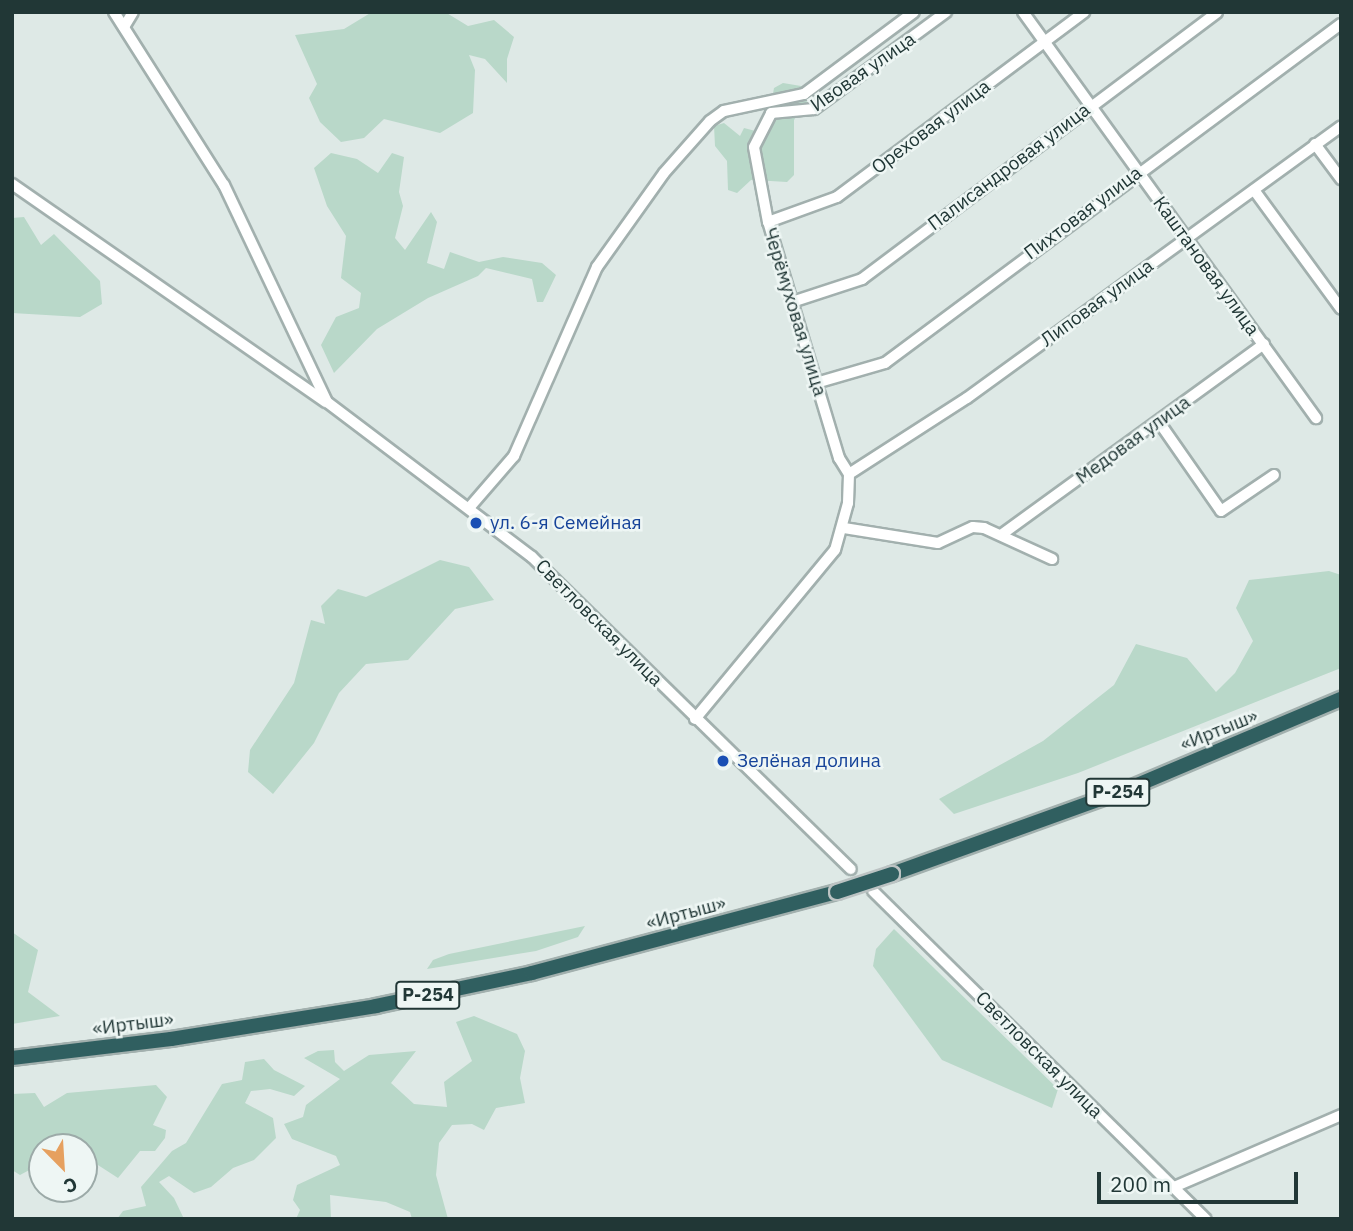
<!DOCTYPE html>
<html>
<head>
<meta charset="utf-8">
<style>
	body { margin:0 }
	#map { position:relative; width:1353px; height:1231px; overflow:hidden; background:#dee9e6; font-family:"IBM Plex Sans",sans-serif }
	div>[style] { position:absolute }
	.green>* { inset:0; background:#b9d8c9 }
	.roads { filter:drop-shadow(2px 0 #a2b0ae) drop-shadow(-2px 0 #a2b0ae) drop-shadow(0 2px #a2b0ae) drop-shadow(0 -2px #a2b0ae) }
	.minor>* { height:10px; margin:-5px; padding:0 5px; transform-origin:5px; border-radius:5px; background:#fff }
	.highway>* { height:14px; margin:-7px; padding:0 7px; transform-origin:7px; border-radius:7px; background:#305f60 }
	.bridges { filter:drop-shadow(2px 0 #bcc3c3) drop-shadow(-2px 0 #bcc3c3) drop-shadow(0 2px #bcc3c3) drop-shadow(0 -2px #bcc3c3) }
	.highway-bridge>* { height:14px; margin:-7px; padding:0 7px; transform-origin:7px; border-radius:7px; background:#305f60 }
	.dots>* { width:19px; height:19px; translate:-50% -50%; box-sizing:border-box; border:4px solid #eef6f4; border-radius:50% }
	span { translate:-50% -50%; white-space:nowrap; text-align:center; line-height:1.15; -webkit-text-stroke:5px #eef6f4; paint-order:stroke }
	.shield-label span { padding:2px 5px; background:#eef6f4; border:2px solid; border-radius:5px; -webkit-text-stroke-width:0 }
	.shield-label { font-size:18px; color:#213736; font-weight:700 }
	.street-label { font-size:19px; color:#213736 }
	.transit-label { font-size:19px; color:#164399 }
	.left { translate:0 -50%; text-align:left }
	.frame { position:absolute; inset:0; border:14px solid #213736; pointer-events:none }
	.north { position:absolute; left:28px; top:1133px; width:70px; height:70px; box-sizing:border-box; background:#eef6f4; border:2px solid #9caaa8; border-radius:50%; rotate:156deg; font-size:19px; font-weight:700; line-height:28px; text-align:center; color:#213736 }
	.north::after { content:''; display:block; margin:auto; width:24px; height:32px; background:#e6a05f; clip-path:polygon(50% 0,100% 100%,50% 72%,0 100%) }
	.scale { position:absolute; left:1097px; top:1172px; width:201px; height:32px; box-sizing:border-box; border:4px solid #213736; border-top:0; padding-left:9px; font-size:21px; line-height:24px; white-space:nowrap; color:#213736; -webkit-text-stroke:5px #eef6f4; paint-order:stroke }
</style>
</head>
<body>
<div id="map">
	<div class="green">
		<i style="clip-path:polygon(372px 12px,445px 12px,468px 26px,494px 20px,514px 37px,507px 59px,507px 83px,485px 59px,469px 55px,475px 70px,473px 113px,440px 133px,384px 119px,364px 138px,341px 142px,320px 122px,309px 98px,317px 84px,295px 35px,344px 29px)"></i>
		<i style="clip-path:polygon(783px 83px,801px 86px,810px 97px,794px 120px,794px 175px,787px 182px,751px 180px,737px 193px,728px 190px,727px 161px,715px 146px,714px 126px,724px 123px,740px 136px,744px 128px,763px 133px,784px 113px,772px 99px,774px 88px)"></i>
		<i style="clip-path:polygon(331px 153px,357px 159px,378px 173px,392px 153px,404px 157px,399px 192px,403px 206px,395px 238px,405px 250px,431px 212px,437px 222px,427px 263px,444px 269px,450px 252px,479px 262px,503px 257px,542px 263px,556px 275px,543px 302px,537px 302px,532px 279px,486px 268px,478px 276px,428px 298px,377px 329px,334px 373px,321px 345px,336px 317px,359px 308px,361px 293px,341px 278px,346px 236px,327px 206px,314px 168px)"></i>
		<i style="clip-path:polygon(24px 217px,41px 245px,54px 234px,100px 281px,102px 304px,80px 317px,12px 313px,12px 218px)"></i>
		<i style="clip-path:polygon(440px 560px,469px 567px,494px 600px,455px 609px,408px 660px,366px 664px,339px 693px,314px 743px,273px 794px,248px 772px,250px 750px,294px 683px,311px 620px,325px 624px,321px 606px,338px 589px,366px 597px)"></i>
		<i style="clip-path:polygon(1329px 571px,1341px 575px,1341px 668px,1078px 773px,954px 814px,939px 799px,1043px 741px,1114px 685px,1136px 644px,1187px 658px,1216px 692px,1235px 673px,1253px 641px,1236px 608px,1249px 580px)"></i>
		<i style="clip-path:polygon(585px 926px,578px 937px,536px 951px,427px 969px,433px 960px,449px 954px)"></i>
		<i style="clip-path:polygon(894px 929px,1058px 1089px,1052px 1108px,942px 1060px,873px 966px,876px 949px)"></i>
		<i style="clip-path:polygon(12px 932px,38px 950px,28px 992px,60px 1016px,12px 1024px)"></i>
		<i style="clip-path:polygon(474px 1016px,517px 1034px,525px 1051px,520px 1078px,525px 1103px,496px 1108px,484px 1130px,472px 1124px,452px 1125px,439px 1143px,436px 1175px,448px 1219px,412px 1219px,410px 1212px,386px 1202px,330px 1195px,331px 1219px,296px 1219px,300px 1210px,293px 1200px,297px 1185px,340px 1165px,336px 1156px,292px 1139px,284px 1124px,303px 1117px,306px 1105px,340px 1079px,304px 1058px,318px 1051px,334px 1050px,335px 1062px,344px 1071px,369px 1055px,416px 1051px,391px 1083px,414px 1104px,447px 1107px,444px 1082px,472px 1061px,456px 1022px)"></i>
		<i style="clip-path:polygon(264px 1059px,274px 1070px,305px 1086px,294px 1096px,270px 1089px,251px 1091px,245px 1103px,273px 1118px,276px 1138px,254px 1160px,233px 1168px,211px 1187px,194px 1193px,169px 1176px,159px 1182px,174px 1198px,184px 1219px,117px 1219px,123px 1211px,146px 1206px,141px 1187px,172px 1151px,186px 1143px,222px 1084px,242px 1080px,245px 1062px)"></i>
		<i style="clip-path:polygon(156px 1085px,167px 1097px,153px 1125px,166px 1130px,165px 1138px,155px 1151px,140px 1151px,118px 1178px,84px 1156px,84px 1147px,42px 1147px,42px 1159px,35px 1167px,20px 1175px,12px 1170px,12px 1094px,35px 1093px,44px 1107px,67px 1093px)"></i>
	</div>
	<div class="roads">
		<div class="minor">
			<i style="left:114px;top:12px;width:205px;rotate:57.6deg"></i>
			<i style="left:224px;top:185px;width:240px;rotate:64.6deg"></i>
			<i style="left:327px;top:402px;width:257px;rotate:37.1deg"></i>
			<i style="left:532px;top:557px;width:446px;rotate:44.4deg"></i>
			<i style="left:1023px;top:12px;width:501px;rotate:54.18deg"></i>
			<i style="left:124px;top:27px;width:17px;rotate:-59deg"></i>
			<i style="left:1315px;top:144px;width:44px;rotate:53.4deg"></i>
			<i style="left:12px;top:184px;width:382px;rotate:34.8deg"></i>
			<i style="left:1254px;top:190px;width:147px;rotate:53.8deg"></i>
			<i style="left:768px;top:222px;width:73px;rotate:-19.9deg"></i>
			<i style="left:837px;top:197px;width:309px;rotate:-36.8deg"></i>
			<i style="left:792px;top:302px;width:74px;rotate:-18.2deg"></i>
			<i style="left:862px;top:279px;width:444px;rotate:-36.9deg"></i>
			<i style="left:816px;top:383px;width:72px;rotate:-16.2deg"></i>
			<i style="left:885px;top:363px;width:568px;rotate:-36.63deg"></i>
			<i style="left:1159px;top:422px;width:108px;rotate:55.1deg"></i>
			<i style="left:1221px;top:511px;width:64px;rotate:-34.2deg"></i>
			<i style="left:849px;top:474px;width:140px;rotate:-32.8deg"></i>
			<i style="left:967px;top:398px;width:462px;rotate:-36deg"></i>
			<i style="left:469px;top:508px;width:69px;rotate:-49.1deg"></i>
			<i style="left:514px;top:456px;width:206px;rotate:-66.3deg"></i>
			<i style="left:597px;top:267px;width:115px;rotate:-54.5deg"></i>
			<i style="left:664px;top:173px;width:69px;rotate:-48.5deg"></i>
			<i style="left:710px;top:121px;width:17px;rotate:-36deg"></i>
			<i style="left:724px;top:111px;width:82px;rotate:-12deg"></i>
			<i style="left:804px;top:94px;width:137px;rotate:-36.7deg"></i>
			<i style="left:844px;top:528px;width:95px;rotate:9.1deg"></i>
			<i style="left:938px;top:543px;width:38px;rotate:-25deg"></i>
			<i style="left:973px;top:527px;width:11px;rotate:5deg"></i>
			<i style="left:984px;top:528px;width:75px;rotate:24.5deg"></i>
			<i style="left:1001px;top:535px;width:325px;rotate:-36deg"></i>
			<i style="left:695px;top:719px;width:219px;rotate:-50.4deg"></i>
			<i style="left:835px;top:550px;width:49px;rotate:-74.5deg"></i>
			<i style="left:848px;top:503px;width:29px;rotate:-88deg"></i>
			<i style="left:849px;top:474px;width:19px;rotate:-122deg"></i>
			<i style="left:839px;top:458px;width:246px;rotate:-106.7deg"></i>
			<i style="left:768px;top:222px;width:76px;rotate:-100.6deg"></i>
			<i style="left:754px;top:147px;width:38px;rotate:-63deg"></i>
			<i style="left:771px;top:113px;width:43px;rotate:-5.3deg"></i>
			<i style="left:814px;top:109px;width:164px;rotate:-36.3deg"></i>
			<i style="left:873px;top:891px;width:467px;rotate:44.6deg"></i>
			<i style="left:1174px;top:1187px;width:182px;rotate:-23.3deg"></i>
		</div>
		<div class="highway">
			<i style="left:892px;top:874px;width:245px;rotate:-19.8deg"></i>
			<i style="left:1123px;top:791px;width:237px;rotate:-22.9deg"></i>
			<i style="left:12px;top:1058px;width:160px;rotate:-6.8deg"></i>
			<i style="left:171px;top:1039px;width:208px;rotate:-9.1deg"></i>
			<i style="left:376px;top:1006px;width:159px;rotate:-11.9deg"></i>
			<i style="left:532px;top:973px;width:316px;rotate:-14.9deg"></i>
		</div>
	</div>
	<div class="bridges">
		<div class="highway-bridge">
			<i style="left:837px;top:892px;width:58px;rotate:-18.1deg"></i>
		</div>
	</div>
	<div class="dots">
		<i style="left:476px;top:523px;background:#1a4fb4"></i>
		<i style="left:723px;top:761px;background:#1a4fb4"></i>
	</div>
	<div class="shield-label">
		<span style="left:1118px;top:792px">Р-254</span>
		<span style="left:428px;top:995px">Р-254</span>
	</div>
	<div class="street-label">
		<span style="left:863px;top:72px;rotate:-35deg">Ивовая улица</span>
		<span style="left:931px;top:127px;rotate:-37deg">Ореховая улица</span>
		<span style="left:1009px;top:167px;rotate:-37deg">Палисандровая улица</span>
		<span style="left:1083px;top:213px;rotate:-37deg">Пихтовая улица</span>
		<span style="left:1206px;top:266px;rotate:54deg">Каштановая улица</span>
		<span style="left:1097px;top:303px;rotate:-36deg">Липовая улица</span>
		<span style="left:795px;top:312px;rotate:73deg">Черёмуховая улица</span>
		<span style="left:1133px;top:440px;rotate:-36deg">Медовая улица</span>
		<span style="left:599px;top:623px;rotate:45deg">Светловская улица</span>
		<span style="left:1219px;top:730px;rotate:-22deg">«Иртыш»</span>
		<span style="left:686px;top:913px;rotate:-15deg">«Иртыш»</span>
		<span style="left:133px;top:1024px;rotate:-7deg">«Иртыш»</span>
		<span style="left:1039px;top:1055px;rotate:45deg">Светловская улица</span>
	</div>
	<div class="transit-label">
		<span class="left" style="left:490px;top:523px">ул. 6-я Семейная</span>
		<span class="left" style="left:737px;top:761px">Зелёная долина</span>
	</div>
	<div class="frame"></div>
	<div class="north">С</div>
	<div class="scale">200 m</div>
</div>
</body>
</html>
